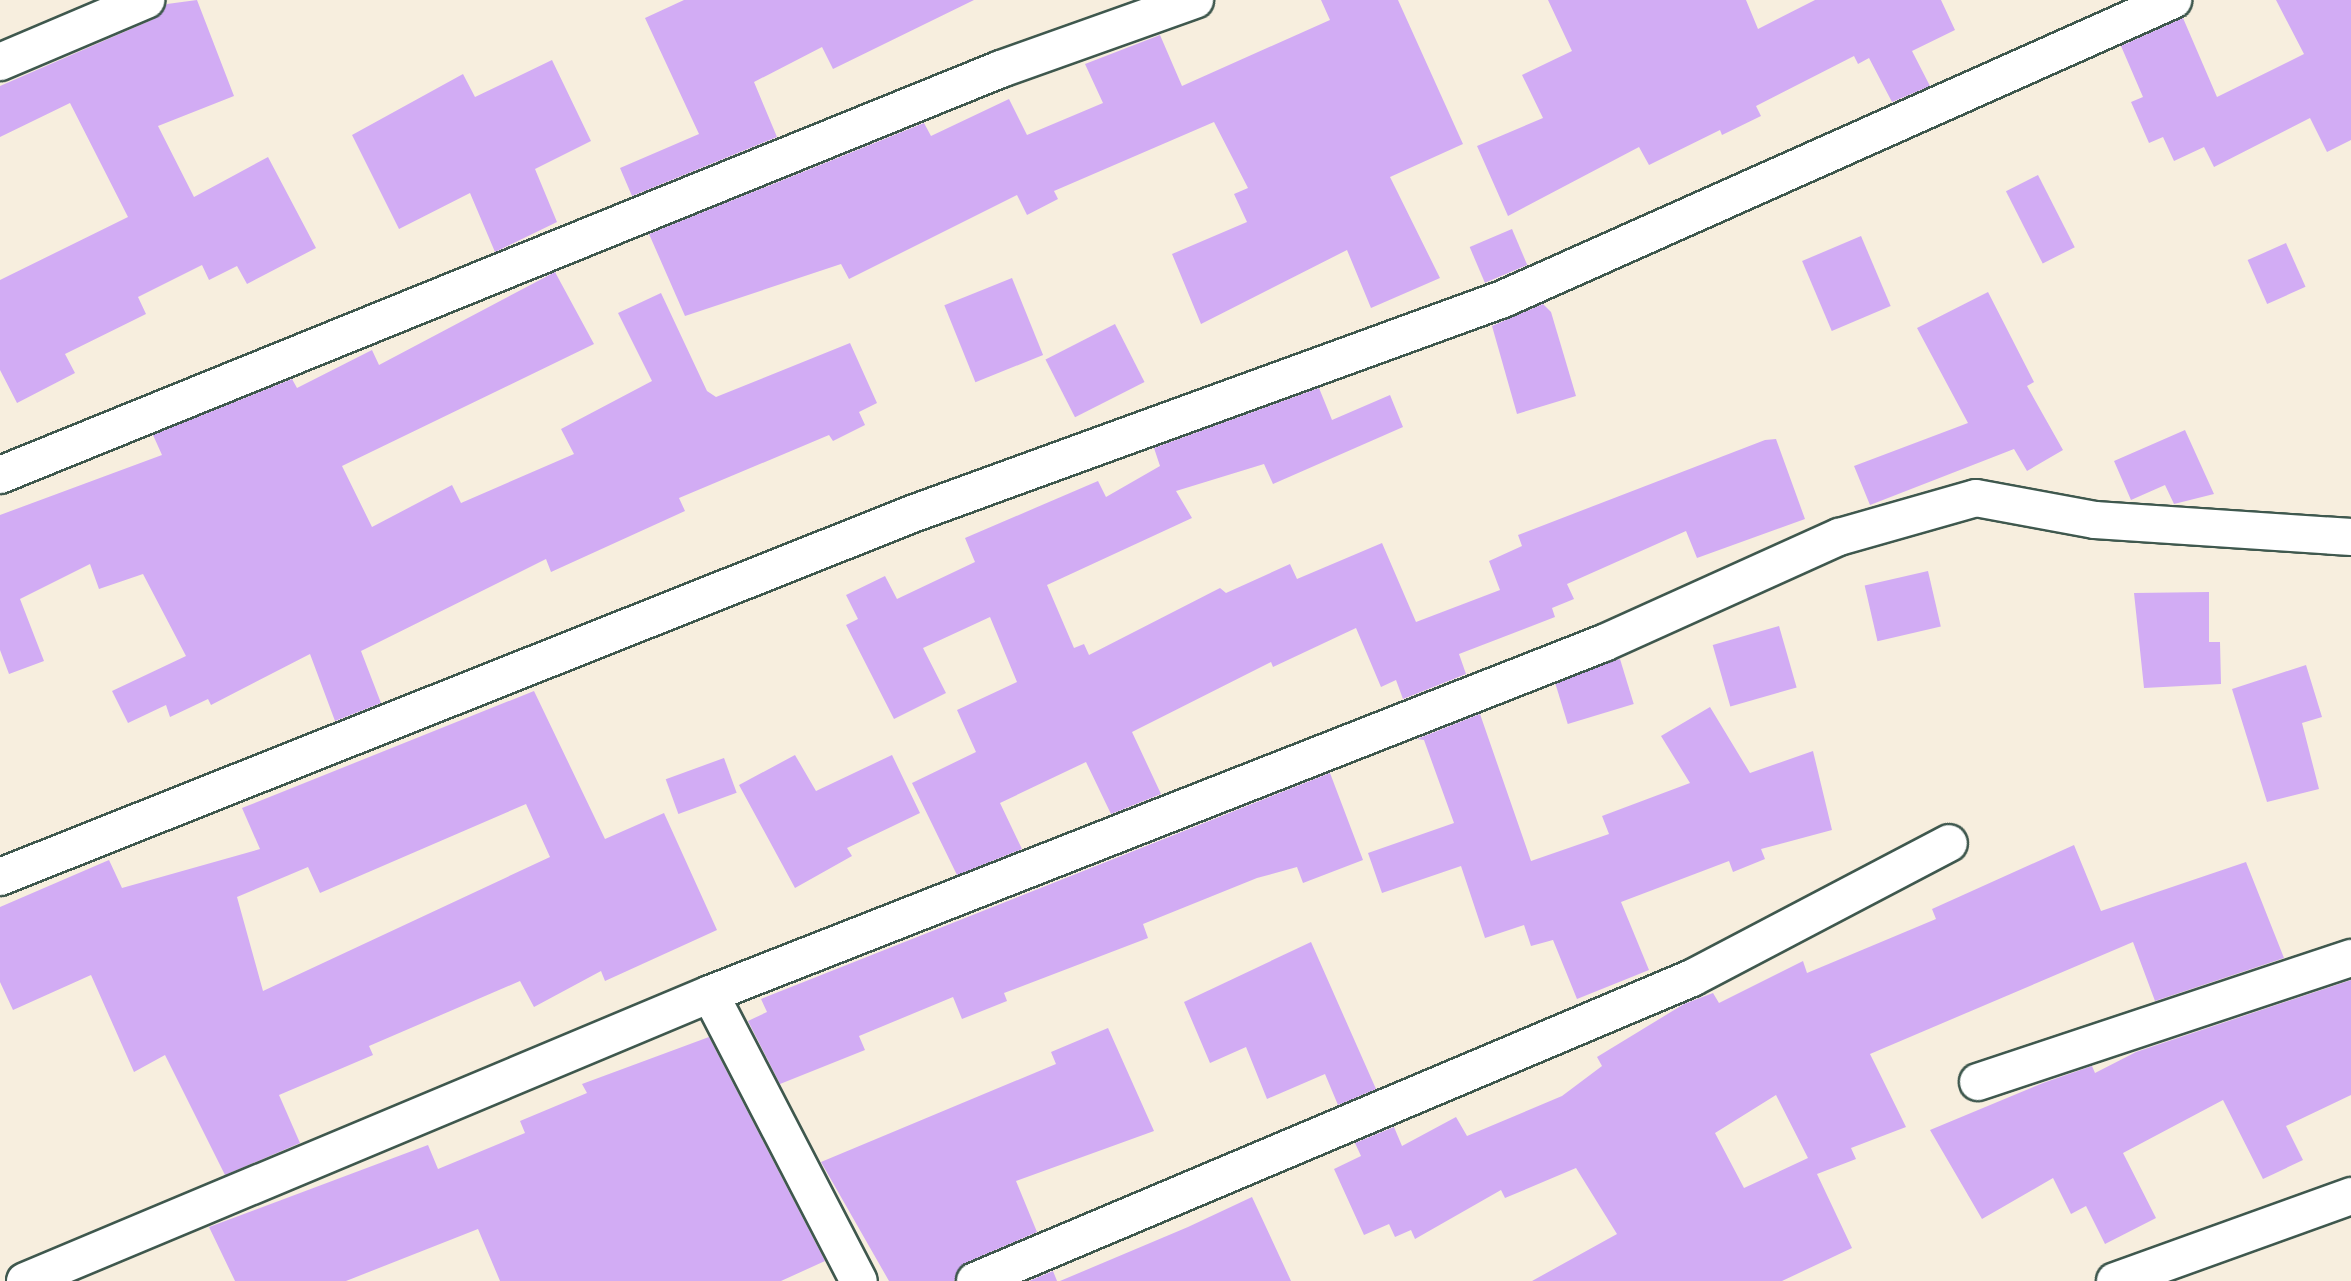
<!DOCTYPE html>
<html>
<head>
<meta charset="utf-8">
<style>
	body { margin:0 }
	#map { position:relative; width:2351px; height:1281px; overflow:hidden; background:#f7eede; font-family:Caveat,sans-serif }
	div>[style] { position:absolute }
	.building>* { inset:0; background:#d2acf4; transform-origin:0 0 }
	.roads { filter:drop-shadow(2px 0 #3f584e) drop-shadow(-2px 0 #3f584e) drop-shadow(0 2px #3f584e) drop-shadow(0 -2px #3f584e) }
	.minor>* { height:36px; margin:-18px; padding:0 18px; transform-origin:18px; border-radius:18px; background:#fff }
	span { translate:-50% -50%; white-space:nowrap; text-align:center; line-height:1.15; -webkit-text-stroke:6px #fff; paint-order:stroke }
</style>
</head>
<body>
<div id="map">
	<div class="building">
		<i style="clip-path:polygon(197px 0,234px 96px,158px 126px,194px 197px,268px 157px,316px 248px,247px 284px,237px 266px,209px 280px,202px 265px,138px 297px,146px 314px,65px 354px,75px 373px,17px 403px,0 370px,0 280px,128px 217px,70px 103px,0 137px,0 86px,154px 19px,167px 4px)"></i>
		<i style="clip-path:polygon(684px 0,974px 0,833px 69px,822px 47px,754px 82px,777px 137px,632px 196px,620px 168px,699px 134px,645px 18px)"></i>
		<i style="clip-path:polygon(1321px 0,1398px 0,1463px 144px,1390px 177px,1440px 278px,1371px 308px,1347px 250px,1201px 324px,1172px 254px,1247px 222px,1234px 194px,1248px 188px,1214px 122px,1054px 191px,1058px 199px,1027px 215px,1017px 195px,849px 279px,841px 264px,685px 316px,649px 234px,924px 123px,931px 136px,1009px 99px,1027px 135px,1103px 103px,1085px 64px,1160px 35px,1182px 86px,1330px 20px)"></i>
		<i style="clip-path:polygon(1548px 0,1746px 0,1758px 29px,1815px 0,1941px 0,1955px 30px,1912px 51px,1930px 86px,1892px 102px,1869px 58px,1858px 64px,1854px 56px,1756px 106px,1761px 116px,1722px 135px,1720px 130px,1649px 165px,1639px 147px,1508px 216px,1477px 146px,1543px 118px,1522px 75px,1572px 51px)"></i>
		<i style="clip-path:polygon(2276px 0,2351px 0,2351px 140px,2327px 152px,2310px 118px,2214px 167px,2204px 147px,2174px 161px,2163px 137px,2149px 143px,2131px 102px,2143px 97px,2121px 46px,2183px 18px,2217px 97px,2304px 54px)"></i>
		<i style="clip-path:polygon(552px 60px,591px 141px,535px 169px,557px 222px,495px 252px,470px 193px,399px 229px,352px 135px,463px 74px,475px 97px)"></i>
		<i style="left:2038px;top:175px;width:81px;height:36px;rotate:63deg"></i>
		<i style="left:1512px;top:229px;width:39px;height:46px;rotate:67deg"></i>
		<i style="left:1861px;top:236px;width:76px;height:64px;rotate:67deg"></i>
		<i style="left:2286px;top:243px;width:48px;height:42px;rotate:66deg"></i>
		<i style="clip-path:polygon(555px 272px,594px 344px,342px 466px,372px 527px,452px 485px,461px 503px,574px 454px,561px 429px,652px 381px,618px 313px,661px 293px,707px 391px,716px 397px,850px 343px,877px 403px,859px 412px,865px 425px,833px 441px,829px 435px,679px 498px,685px 511px,551px 572px,546px 559px,361px 651px,381px 703px,335px 721px,310px 654px,211px 705px,208px 699px,170px 717px,166px 705px,128px 723px,112px 691px,186px 656px,143px 574px,99px 589px,90px 564px,20px 599px,44px 661px,9px 674px,0 650px,0 515px,162px 455px,153px 435px,292px 379px,297px 388px,372px 350px,379px 365px)"></i>
		<i style="left:1012px;top:278px;width:83px;height:73px;rotate:68deg"></i>
		<i style="clip-path:polygon(1988px 292px,2034px 382px,2027px 386px,2063px 450px,2027px 471px,2014px 449px,1870px 505px,1854px 466px,1968px 423px,1917px 328px)"></i>
		<i style="clip-path:polygon(1543px 304px,1551px 312px,1576px 396px,1517px 414px,1492px 326px)"></i>
		<i style="left:1115px;top:324px;width:65px;height:78px;rotate:63deg"></i>
		<i style="clip-path:polygon(1319px 388px,1332px 420px,1390px 395px,1403px 427px,1273px 484px,1264px 464px,1176px 491px,1192px 518px,1047px 585px,1074px 648px,1084px 644px,1089px 655px,1220px 588px,1226px 593px,1290px 564px,1297px 579px,1382px 543px,1416px 622px,1500px 590px,1489px 561px,1522px 546px,1518px 535px,1765px 440px,1776px 439px,1805px 519px,1697px 558px,1686px 531px,1567px 584px,1574px 599px,1552px 608px,1555px 617px,1459px 654px,1466px 674px,1403px 699px,1396px 680px,1381px 687px,1356px 628px,1273px 667px,1271px 662px,1132px 732px,1161px 794px,1111px 814px,1086px 762px,1000px 803px,1022px 849px,957px 875px,912px 783px,976px 752px,957px 710px,1017px 682px,990px 617px,923px 648px,946px 693px,894px 719px,846px 625px,858px 619px,846px 595px,885px 576px,897px 599px,975px 562px,965px 538px,1098px 481px,1106px 497px,1160px 466px,1154px 448px)"></i>
		<i style="clip-path:polygon(2185px 430px,2214px 494px,2174px 504px,2165px 485px,2131px 500px,2114px 461px)"></i>
		<i style="left:1928px;top:571px;width:57px;height:65px;rotate:77deg"></i>
		<i style="clip-path:polygon(2209px 592px,2209px 642px,2220px 642px,2221px 684px,2144px 688px,2134px 593px)"></i>
		<i style="left:1779px;top:626px;width:64px;height:69px;rotate:74deg"></i>
		<i style="left:1620px;top:659px;width:47px;height:69px;rotate:73deg"></i>
		<i style="clip-path:polygon(2306px 665px,2322px 717px,2302px 723px,2319px 789px,2267px 802px,2232px 689px)"></i>
		<i style="clip-path:polygon(evenodd,534px 691px,605px 839px,664px 813px,717px 930px,605px 981px,601px 971px,534px 1007px,520px 981px,369px 1046px,373px 1055px,279px 1095px,300px 1143px,225px 1175px,165px 1055px,134px 1072px,91px 975px,13px 1010px,0 982px,0 907px,109px 860px,122px 888px,260px 849px,242px 808px,534px 691px,526px 804px,550px 857px,263px 991px,237px 897px,308px 867px,320px 893px,526px 804px)"></i>
		<i style="clip-path:polygon(1710px 707px,1750px 773px,1813px 751px,1832px 830px,1761px 849px,1765px 859px,1733px 872px,1729px 861px,1621px 902px,1649px 970px,1577px 999px,1553px 940px,1531px 946px,1524px 925px,1485px 938px,1461px 866px,1382px 893px,1368px 853px,1454px 823px,1424px 740px,1417px 739px,1480px 714px,1531px 861px,1609px 834px,1602px 816px,1690px 783px,1661px 736px)"></i>
		<i style="clip-path:polygon(795px 755px,816px 791px,892px 755px,920px 813px,847px 848px,852px 856px,795px 888px,739px 785px)"></i>
		<i style="left:724px;top:758px;width:37px;height:62px;rotate:70deg"></i>
		<i style="clip-path:polygon(1330px 773px,1363px 860px,1303px 883px,1297px 867px,1257px 878px,1143px 924px,1148px 938px,1004px 993px,1007px 1001px,962px 1019px,953px 997px,859px 1036px,865px 1050px,780px 1084px,748px 1021px,767px 1012px,761px 999px)"></i>
		<i style="clip-path:polygon(evenodd,2074px 845px,2101px 911px,2246px 862px,2284px 958px,2155px 1001px,2133px 942px,1870px 1054px,1906px 1127px,1851px 1148px,1856px 1159px,1817px 1174px,1852px 1248px,1782px 1281px,1532px 1281px,1617px 1234px,1576px 1168px,1505px 1198px,1501px 1190px,1415px 1239px,1411px 1230px,1395px 1237px,1389px 1224px,1364px 1235px,1334px 1169px,1361px 1156px,1355px 1143px,1394px 1127px,1402px 1146px,1456px 1117px,1467px 1136px,1562px 1096px,1602px 1066px,1597px 1057px,1684px 1004px,1713px 993px,1719px 1003px,1803px 961px,1807px 973px,1936px 919px,1932px 909px,2074px 845px,1776px 1095px,1808px 1158px,1744px 1188px,1715px 1133px,1776px 1095px)"></i>
		<i style="clip-path:polygon(1311px 942px,1376px 1089px,1338px 1105px,1325px 1074px,1267px 1099px,1246px 1047px,1210px 1063px,1184px 1002px)"></i>
		<i style="clip-path:polygon(2351px 980px,2351px 1095px,2286px 1126px,2303px 1160px,2263px 1179px,2223px 1100px,2123px 1153px,2156px 1218px,2105px 1244px,2086px 1206px,2071px 1214px,2053px 1178px,1982px 1219px,1930px 1130px,2043px 1083px,2092px 1066px,2095px 1073px,2136px 1052px)"></i>
		<i style="clip-path:polygon(1108px 1028px,1154px 1131px,1016px 1181px,1037px 1232px,967px 1262px,954px 1281px,889px 1281px,821px 1162px,1056px 1064px,1051px 1052px)"></i>
		<i style="clip-path:polygon(709px 1037px,825px 1261px,781px 1281px,500px 1281px,478px 1229px,346px 1281px,235px 1281px,209px 1227px,428px 1145px,438px 1169px,525px 1133px,520px 1121px,587px 1093px,582px 1084px)"></i>
		<i style="clip-path:polygon(1252px 1197px,1291px 1281px,1060px 1281px,1188px 1227px)"></i>
		<i style="clip-path:polygon(1053px 1271px,1057px 1281px,1029px 1281px)"></i>
	</div>
	<div class="roads">
		<div class="minor">
			<i style="left:0;top:62px;width:159px;rotate:-23deg"></i>
			<i style="left:0;top:475px;width:1080px;rotate:-22.08deg"></i>
			<i style="left:1001px;top:69px;width:206px;rotate:-19.6deg"></i>
			<i style="left:0;top:877px;width:982px;rotate:-21.7deg"></i>
			<i style="left:912px;top:514px;width:629px;rotate:-19.99deg"></i>
			<i style="left:1503px;top:299px;width:734px;rotate:-24.05deg"></i>
			<i style="left:710px;top:994px;width:323px;rotate:62.6deg"></i>
			<i style="left:1978px;top:1082px;width:393px;rotate:-18.4deg"></i>
			<i style="left:25px;top:1281px;width:743px;rotate:-22.73deg"></i>
			<i style="left:710px;top:994px;width:960px;rotate:-21.44deg"></i>
			<i style="left:1604px;top:643px;width:258px;rotate:-24.3deg"></i>
			<i style="left:1839px;top:537px;width:142px;rotate:-15.9deg"></i>
			<i style="left:1976px;top:498px;width:121px;rotate:10.5deg"></i>
			<i style="left:2095px;top:520px;width:257px;rotate:3.8deg"></i>
			<i style="left:975px;top:1281px;width:778px;rotate:-22.91deg"></i>
			<i style="left:1692px;top:978px;width:290px;rotate:-27.7deg"></i>
			<i style="left:2115px;top:1281px;width:251px;rotate:-19.8deg"></i>
		</div>
	</div>
</div>
</body>
</html>
